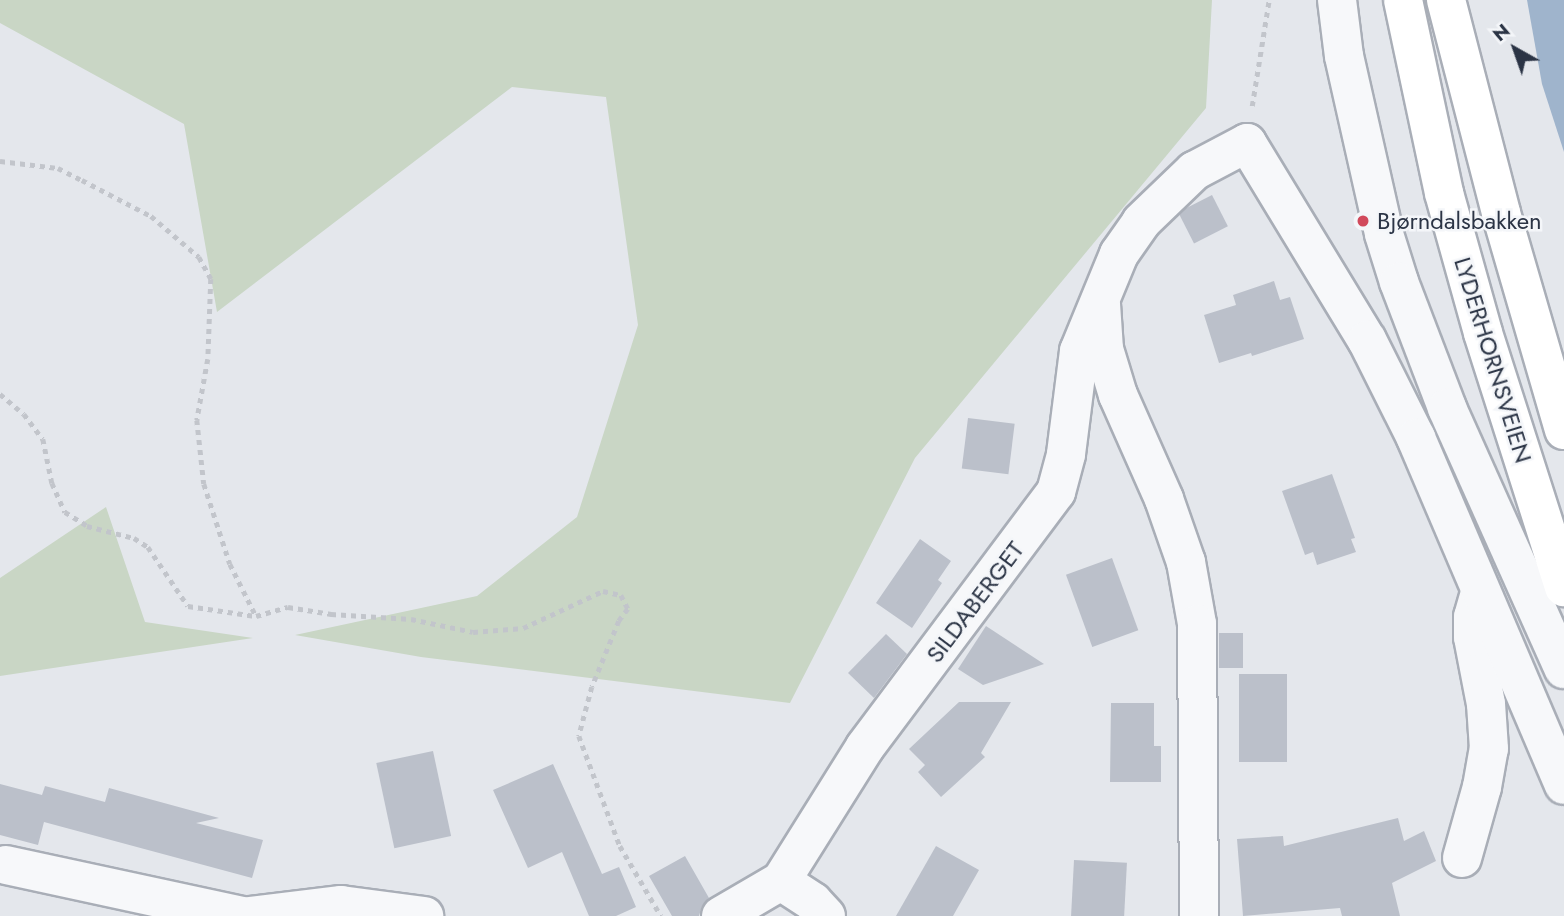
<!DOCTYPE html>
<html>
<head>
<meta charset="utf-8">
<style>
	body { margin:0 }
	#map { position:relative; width:1564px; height:916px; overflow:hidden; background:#e4e7ec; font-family:Jost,sans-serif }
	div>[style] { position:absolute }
	.green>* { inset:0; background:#c9d6c5 }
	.water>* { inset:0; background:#9fb4cc }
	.building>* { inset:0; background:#bbc0ca; transform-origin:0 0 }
	.path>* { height:4.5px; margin-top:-2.25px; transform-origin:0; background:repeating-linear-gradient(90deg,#c2c5cb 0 5px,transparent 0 10px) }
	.roads { filter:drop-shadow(2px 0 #a9aeb7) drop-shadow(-2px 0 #a9aeb7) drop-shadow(0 2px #a9aeb7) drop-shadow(0 -2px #a9aeb7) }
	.minor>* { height:38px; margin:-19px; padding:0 19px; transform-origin:19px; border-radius:19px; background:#f7f8fa }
	.major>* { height:38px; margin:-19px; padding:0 19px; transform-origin:19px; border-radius:19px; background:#fff }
	.dots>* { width:19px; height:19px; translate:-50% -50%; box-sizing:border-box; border:4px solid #f4f6f9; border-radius:50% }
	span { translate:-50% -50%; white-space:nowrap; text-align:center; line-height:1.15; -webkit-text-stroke:5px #f4f6f9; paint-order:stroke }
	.poi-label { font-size:24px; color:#2b3445 }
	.left { translate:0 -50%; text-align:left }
	.street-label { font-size:24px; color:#2b3445 }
	.north { position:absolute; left:1480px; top:14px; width:70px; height:70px; -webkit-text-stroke:5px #f4f6f9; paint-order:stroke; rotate:320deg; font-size:19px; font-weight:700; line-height:28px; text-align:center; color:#2b3445 }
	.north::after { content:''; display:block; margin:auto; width:24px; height:32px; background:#2b3445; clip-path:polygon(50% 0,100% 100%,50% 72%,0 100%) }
</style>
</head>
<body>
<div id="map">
	<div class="green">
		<i style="clip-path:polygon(0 0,1212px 0,1206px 108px,915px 458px,790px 703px,421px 657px,295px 635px,477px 596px,577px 517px,638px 325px,606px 97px,512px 87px,217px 312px,184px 124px,0 23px)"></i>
		<i style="clip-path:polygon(106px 507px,145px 622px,253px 638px,0 676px,0 578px)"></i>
	</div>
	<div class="water">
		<i style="clip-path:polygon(1527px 0,1564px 0,1564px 152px,1542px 84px)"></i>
	</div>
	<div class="building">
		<i style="left:1212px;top:195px;width:35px;height:38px;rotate:63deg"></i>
		<i style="clip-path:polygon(1274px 281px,1280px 300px,1290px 297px,1304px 339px,1252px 356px,1251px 353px,1219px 363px,1204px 315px,1236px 305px,1233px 295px)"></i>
		<i style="left:968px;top:418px;width:47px;height:51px;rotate:7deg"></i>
		<i style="clip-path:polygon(1332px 474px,1355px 538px,1351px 539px,1356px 552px,1317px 565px,1313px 552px,1305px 555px,1282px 491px)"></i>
		<i style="clip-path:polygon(920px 539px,951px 561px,938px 580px,942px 583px,912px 628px,876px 603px)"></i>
		<i style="left:1112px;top:558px;width:77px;height:49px;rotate:70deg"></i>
		<i style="clip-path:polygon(986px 626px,1044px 664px,983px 685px,958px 669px)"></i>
		<i style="left:1219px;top:633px;width:24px;height:35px"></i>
		<i style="clip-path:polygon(886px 634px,907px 654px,874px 698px,848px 673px)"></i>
		<i style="left:1239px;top:674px;width:48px;height:88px"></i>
		<i style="clip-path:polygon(959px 702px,1011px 702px,981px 753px,985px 757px,941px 797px,918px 772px,925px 765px,909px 749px)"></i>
		<i style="clip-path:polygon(1111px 703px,1154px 703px,1154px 746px,1161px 746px,1161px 782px,1110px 782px)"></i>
		<i style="left:433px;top:751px;width:87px;height:58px;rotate:78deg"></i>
		<i style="clip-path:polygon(553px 764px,602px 874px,619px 867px,636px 907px,616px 916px,589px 916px,562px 852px,528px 868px,493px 790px)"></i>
		<i style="clip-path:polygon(0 784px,42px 795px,45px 786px,105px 802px,109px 788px,219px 818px,196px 823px,263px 840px,252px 878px,44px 822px,38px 845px,0 835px)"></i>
		<i style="clip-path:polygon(1398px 818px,1404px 841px,1424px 831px,1436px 861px,1392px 883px,1400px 916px,1342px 916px,1340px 908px,1243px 916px,1237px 839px,1283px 836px,1284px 846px)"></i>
		<i style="clip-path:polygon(936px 846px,979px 870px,953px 916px,896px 916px)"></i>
		<i style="clip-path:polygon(685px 856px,709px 898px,702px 906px,699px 916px,672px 916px,649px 876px)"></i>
		<i style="left:1074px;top:860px;width:53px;height:56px;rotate:3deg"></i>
	</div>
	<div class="path">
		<i style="left:1252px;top:106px;width:107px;rotate:-80.9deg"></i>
		<i style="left:0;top:161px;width:58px;rotate:6.9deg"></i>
		<i style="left:58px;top:168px;width:27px;rotate:27deg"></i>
		<i style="left:82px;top:180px;width:78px;rotate:27.6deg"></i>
		<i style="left:151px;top:216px;width:63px;rotate:40.5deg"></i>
		<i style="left:199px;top:257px;width:25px;rotate:61deg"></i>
		<i style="left:211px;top:279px;width:80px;rotate:92.1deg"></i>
		<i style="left:208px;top:359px;width:62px;rotate:100.2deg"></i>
		<i style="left:197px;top:420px;width:64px;rotate:83.8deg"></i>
		<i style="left:204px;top:484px;width:84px;rotate:72deg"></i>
		<i style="left:230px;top:564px;width:58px;rotate:63.4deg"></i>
		<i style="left:256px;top:616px;width:33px;rotate:-16deg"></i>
		<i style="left:288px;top:607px;width:44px;rotate:9.2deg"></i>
		<i style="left:331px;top:614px;width:80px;rotate:3.6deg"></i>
		<i style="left:411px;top:619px;width:63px;rotate:11.8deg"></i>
		<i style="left:473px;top:632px;width:50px;rotate:-4.6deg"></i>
		<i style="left:523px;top:628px;width:88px;rotate:-24.8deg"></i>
		<i style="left:603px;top:591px;width:18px;rotate:13deg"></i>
		<i style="left:621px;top:595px;width:16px;rotate:63deg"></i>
		<i style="left:628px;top:609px;width:15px;rotate:127deg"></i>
		<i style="left:619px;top:621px;width:71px;rotate:112.2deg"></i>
		<i style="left:592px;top:687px;width:51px;rotate:104.9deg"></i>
		<i style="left:579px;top:736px;width:117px;rotate:69.6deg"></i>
		<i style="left:620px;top:846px;width:81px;rotate:59.6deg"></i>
		<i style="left:0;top:394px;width:31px;rotate:40deg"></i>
		<i style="left:24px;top:414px;width:31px;rotate:53deg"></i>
		<i style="left:43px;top:439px;width:45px;rotate:78.4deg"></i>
		<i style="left:52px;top:483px;width:32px;rotate:66deg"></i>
		<i style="left:65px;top:512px;width:26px;rotate:32deg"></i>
		<i style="left:87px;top:526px;width:49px;rotate:14.3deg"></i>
		<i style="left:134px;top:538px;width:17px;rotate:33deg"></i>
		<i style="left:148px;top:547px;width:71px;rotate:55.9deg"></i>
		<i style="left:188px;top:606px;width:68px;rotate:8.5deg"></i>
	</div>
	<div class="roads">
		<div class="minor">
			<i style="left:1337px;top:0;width:56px;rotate:82.9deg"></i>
			<i style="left:1344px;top:56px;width:182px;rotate:77.3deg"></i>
			<i style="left:1384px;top:234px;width:50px;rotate:72.6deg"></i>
			<i style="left:1399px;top:282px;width:135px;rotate:69.1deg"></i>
			<i style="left:1447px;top:408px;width:286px;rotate:65.9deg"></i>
			<i style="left:1101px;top:304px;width:45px;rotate:86.2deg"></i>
			<i style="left:1104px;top:349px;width:48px;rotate:73.1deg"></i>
			<i style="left:1118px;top:395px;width:114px;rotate:66.1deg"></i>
			<i style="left:1164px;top:499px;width:67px;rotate:70.8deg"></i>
			<i style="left:1186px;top:562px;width:63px;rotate:79.9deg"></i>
			<i style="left:1197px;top:624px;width:292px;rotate:89.6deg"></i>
			<i style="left:1462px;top:858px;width:74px;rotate:-74.3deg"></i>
			<i style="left:1482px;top:787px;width:39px;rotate:-80deg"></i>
			<i style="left:1489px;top:749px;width:45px;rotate:-93.8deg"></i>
			<i style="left:1486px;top:704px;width:68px;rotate:-101deg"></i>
			<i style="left:1473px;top:637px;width:20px;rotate:-90deg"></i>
			<i style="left:1473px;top:617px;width:26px;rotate:-74deg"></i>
			<i style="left:6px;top:865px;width:241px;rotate:12.2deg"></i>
			<i style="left:781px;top:881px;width:38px;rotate:33deg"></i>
			<i style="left:813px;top:902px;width:19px;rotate:47deg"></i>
			<i style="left:249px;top:916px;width:93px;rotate:-6.8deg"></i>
			<i style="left:341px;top:905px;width:84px;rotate:7.5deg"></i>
			<i style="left:721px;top:916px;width:69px;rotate:-30.3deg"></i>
			<i style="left:781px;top:881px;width:158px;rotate:-57.9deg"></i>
			<i style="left:865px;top:747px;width:319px;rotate:-53.2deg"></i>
			<i style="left:1056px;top:492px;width:39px;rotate:-75deg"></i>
			<i style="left:1066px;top:454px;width:104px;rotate:-82.8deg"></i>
			<i style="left:1079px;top:351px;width:105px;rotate:-67.6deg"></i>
			<i style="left:1119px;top:254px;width:39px;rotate:-55deg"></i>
			<i style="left:1141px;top:222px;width:74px;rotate:-43.9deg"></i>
			<i style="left:1194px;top:171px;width:60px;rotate:-27.8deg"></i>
			<i style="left:1247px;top:143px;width:231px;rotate:58.7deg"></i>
			<i style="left:1367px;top:340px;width:110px;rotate:63.4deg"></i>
			<i style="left:1416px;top:438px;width:377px;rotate:66.9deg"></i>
		</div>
		<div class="major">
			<i style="left:1403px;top:0;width:197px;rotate:78deg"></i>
			<i style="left:1444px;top:193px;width:145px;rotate:74.4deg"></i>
			<i style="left:1483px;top:333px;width:267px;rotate:72.3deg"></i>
			<i style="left:1446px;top:0;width:220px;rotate:75.5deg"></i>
			<i style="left:1501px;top:213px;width:226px;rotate:73.8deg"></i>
		</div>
	</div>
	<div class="dots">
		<i style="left:1363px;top:221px;background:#d1495b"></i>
	</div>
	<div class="poi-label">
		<span class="left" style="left:1377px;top:221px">Bjørndalsbakken</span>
	</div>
	<div class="street-label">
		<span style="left:1493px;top:360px;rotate:73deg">LYDERHORNSVEIEN</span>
		<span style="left:975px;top:602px;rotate:-53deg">SILDABERGET</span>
	</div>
	<div class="north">N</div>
</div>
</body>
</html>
